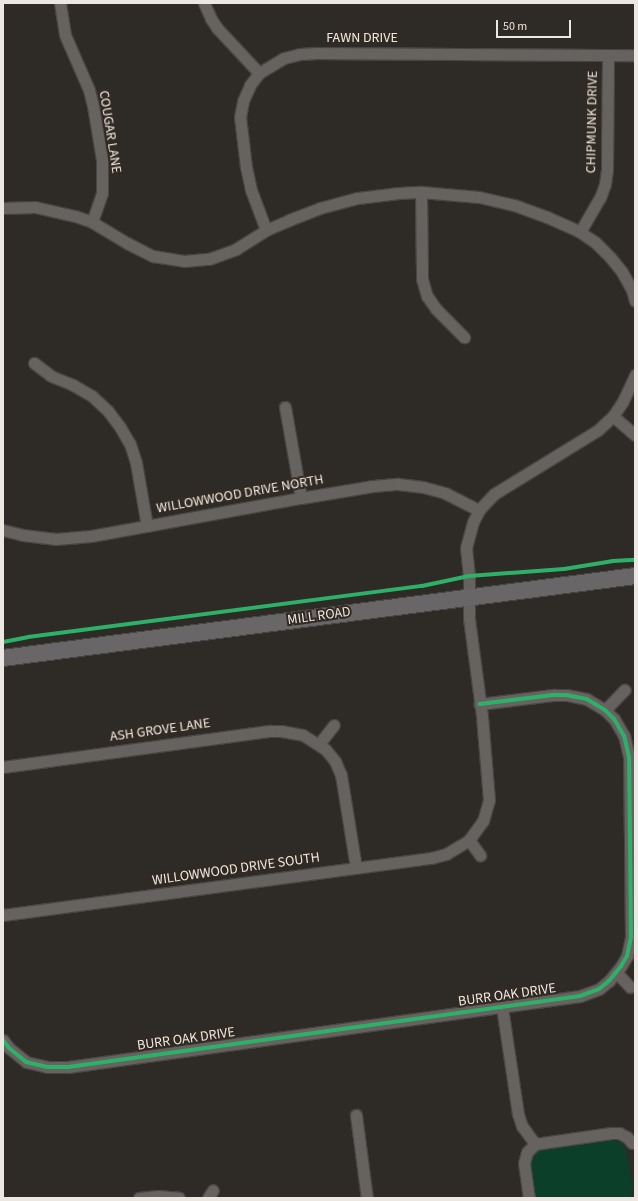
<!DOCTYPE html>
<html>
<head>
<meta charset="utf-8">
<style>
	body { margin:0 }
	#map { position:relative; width:638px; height:1201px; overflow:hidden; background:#2e2a26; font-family:"Source Sans 3",sans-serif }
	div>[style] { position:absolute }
	.green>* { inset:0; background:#0c3f29 }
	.roads { filter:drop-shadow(1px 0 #494542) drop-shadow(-1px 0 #494542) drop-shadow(0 1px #494542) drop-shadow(0 -1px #494542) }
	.street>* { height:11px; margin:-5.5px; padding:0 5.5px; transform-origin:5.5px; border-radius:5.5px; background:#66625f }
	.secondary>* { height:16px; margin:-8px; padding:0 8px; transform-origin:8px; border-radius:8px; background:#686666 }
	.cycleway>* { height:4px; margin:-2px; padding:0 2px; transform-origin:2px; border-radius:2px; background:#2db169 }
	span { translate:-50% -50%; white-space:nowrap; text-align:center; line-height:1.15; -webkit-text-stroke:4px #322a22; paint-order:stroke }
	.street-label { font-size:14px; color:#ede7e2 }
	.frame { position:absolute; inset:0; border:4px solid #ede7e2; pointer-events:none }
	.scale { position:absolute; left:496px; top:20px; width:75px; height:18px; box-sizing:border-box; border:2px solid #ede7e2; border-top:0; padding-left:5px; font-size:12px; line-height:14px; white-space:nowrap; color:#ede7e2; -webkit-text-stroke:3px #322a22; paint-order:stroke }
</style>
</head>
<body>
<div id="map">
	<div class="green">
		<i style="clip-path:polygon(614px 1140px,622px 1143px,626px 1149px,633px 1189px,631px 1198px,536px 1198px,531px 1162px,536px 1152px,546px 1148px)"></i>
	</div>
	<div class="roads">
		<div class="street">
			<i style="left:60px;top:3px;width:32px;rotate:81deg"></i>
			<i style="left:65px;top:35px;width:60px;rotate:66.4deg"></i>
			<i style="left:89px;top:90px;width:16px;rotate:76deg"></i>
			<i style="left:93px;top:106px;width:55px;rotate:80.5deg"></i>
			<i style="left:102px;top:160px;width:33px;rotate:90deg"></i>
			<i style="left:102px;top:193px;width:31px;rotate:109deg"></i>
			<i style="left:204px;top:3px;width:17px;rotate:66deg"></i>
			<i style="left:211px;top:19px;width:11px;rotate:56deg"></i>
			<i style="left:217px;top:28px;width:62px;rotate:47deg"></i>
			<i style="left:421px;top:192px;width:87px;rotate:89.3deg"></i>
			<i style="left:422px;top:279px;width:18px;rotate:74deg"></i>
			<i style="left:427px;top:296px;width:16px;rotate:55deg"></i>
			<i style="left:436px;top:309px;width:40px;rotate:45deg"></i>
			<i style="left:3px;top:208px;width:32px;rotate:-2deg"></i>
			<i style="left:35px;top:207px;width:41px;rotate:12.7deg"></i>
			<i style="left:75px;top:216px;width:18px;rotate:19deg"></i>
			<i style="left:92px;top:222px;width:41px;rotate:31deg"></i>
			<i style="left:127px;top:243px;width:29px;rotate:27deg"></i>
			<i style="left:153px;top:256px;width:31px;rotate:9deg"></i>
			<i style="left:184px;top:261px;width:25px;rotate:-5deg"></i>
			<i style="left:209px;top:259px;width:29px;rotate:-20deg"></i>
			<i style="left:236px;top:249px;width:36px;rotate:-32deg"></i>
			<i style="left:266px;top:230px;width:25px;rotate:-23deg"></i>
			<i style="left:289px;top:220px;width:33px;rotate:-21deg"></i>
			<i style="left:320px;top:208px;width:39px;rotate:-15deg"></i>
			<i style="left:358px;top:198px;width:41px;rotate:-7deg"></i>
			<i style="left:399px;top:193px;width:22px;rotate:-3deg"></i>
			<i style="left:421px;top:192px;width:58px;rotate:4.9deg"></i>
			<i style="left:479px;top:197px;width:36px;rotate:13deg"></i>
			<i style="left:514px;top:205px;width:35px;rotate:20deg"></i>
			<i style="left:547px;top:217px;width:36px;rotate:24deg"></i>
			<i style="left:580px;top:232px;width:18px;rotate:34deg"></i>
			<i style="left:595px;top:242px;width:21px;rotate:45deg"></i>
			<i style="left:610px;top:257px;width:19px;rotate:51deg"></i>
			<i style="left:622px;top:272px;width:21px;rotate:61deg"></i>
			<i style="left:632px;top:290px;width:11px;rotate:75deg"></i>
			<i style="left:266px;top:230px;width:43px;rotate:-110.6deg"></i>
			<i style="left:251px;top:190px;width:24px;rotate:-102deg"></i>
			<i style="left:246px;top:167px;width:50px;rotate:-96.8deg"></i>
			<i style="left:240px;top:117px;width:16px;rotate:-79deg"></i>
			<i style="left:243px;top:101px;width:17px;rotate:-66deg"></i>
			<i style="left:250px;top:85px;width:15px;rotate:-53deg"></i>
			<i style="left:259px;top:73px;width:29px;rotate:-31deg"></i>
			<i style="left:284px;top:58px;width:16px;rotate:-14deg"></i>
			<i style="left:300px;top:54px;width:17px;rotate:-3deg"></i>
			<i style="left:317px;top:53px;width:318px;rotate:0.4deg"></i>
			<i style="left:580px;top:232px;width:39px;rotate:-60deg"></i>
			<i style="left:600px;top:198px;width:15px;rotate:-70deg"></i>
			<i style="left:605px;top:184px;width:14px;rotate:-82deg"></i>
			<i style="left:607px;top:170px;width:115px;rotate:-89.5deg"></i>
			<i style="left:34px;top:363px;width:21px;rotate:37deg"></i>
			<i style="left:51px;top:376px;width:24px;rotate:22deg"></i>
			<i style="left:73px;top:385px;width:22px;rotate:30deg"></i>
			<i style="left:92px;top:396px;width:22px;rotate:43deg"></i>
			<i style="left:108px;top:411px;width:20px;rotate:53deg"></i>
			<i style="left:120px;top:427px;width:20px;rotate:60deg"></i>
			<i style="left:130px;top:444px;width:20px;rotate:72deg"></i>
			<i style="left:136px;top:463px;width:64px;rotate:80.1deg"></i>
			<i style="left:285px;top:407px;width:92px;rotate:80deg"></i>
			<i style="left:613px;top:416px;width:29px;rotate:41deg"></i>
			<i style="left:3px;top:530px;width:21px;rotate:14deg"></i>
			<i style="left:23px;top:535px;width:33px;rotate:7deg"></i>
			<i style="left:56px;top:539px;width:35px;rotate:-5deg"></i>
			<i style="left:91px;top:536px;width:213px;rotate:-10.3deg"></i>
			<i style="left:301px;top:498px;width:73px;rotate:-9.5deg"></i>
			<i style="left:373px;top:486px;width:25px;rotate:-5deg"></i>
			<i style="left:398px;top:484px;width:25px;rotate:7deg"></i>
			<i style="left:423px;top:487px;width:23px;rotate:15deg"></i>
			<i style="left:445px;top:493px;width:38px;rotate:27deg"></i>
			<i style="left:605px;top:710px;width:28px;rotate:-46deg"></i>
			<i style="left:319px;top:744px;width:24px;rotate:-52deg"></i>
			<i style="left:3px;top:767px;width:270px;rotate:-7.7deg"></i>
			<i style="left:271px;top:731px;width:10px"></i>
			<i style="left:281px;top:731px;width:22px;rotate:10deg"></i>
			<i style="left:303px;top:735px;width:27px;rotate:33deg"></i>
			<i style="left:326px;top:750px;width:14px;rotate:51deg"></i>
			<i style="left:335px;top:761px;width:15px;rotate:67deg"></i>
			<i style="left:341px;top:775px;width:94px;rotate:80.8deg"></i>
			<i style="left:469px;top:840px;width:19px;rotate:54deg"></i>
			<i style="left:3px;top:915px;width:432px;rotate:-7.6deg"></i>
			<i style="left:431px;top:858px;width:16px;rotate:-15deg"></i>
			<i style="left:446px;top:854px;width:27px;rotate:-31deg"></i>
			<i style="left:469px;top:840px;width:24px;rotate:-54deg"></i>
			<i style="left:483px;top:821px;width:22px;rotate:-74deg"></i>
			<i style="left:489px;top:800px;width:84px;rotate:-94.8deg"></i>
			<i style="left:482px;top:716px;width:99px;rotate:-97.6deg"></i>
			<i style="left:469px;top:618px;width:42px;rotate:-90deg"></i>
			<i style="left:469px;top:576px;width:28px;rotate:-96deg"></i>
			<i style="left:466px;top:548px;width:27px;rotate:-75deg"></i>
			<i style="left:473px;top:522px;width:13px;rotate:-63deg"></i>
			<i style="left:479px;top:510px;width:22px;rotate:-47deg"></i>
			<i style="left:494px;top:494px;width:122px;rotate:-31.6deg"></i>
			<i style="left:598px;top:430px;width:21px;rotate:-43deg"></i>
			<i style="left:613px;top:416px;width:18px;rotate:-56deg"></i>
			<i style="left:623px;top:401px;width:29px;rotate:-65deg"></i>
			<i style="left:617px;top:973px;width:19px;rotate:47deg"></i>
			<i style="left:502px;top:1007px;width:108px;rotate:81.5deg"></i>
			<i style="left:518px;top:1114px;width:13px;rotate:72deg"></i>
			<i style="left:522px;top:1126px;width:22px;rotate:54deg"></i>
			<i style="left:535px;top:1144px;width:11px;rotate:135deg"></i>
			<i style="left:527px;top:1152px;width:11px;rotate:105deg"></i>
			<i style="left:524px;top:1163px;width:35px;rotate:82deg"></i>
			<i style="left:3px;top:1040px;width:10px;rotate:53deg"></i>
			<i style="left:9px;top:1048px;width:22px;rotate:39deg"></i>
			<i style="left:26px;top:1062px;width:22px;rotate:13deg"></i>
			<i style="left:47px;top:1067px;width:21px"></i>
			<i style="left:68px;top:1067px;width:517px;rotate:-7.89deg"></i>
			<i style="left:580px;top:996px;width:20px;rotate:-20deg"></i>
			<i style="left:599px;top:989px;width:13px;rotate:-39deg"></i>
			<i style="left:609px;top:981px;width:19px;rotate:-51deg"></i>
			<i style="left:621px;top:966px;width:12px;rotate:-59deg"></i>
			<i style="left:627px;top:956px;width:19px;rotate:-78deg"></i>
			<i style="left:631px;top:937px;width:180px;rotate:-90.6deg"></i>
			<i style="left:629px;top:757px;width:22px;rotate:-103deg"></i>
			<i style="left:624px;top:736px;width:20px;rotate:-120deg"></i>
			<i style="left:614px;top:719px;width:13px;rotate:-135deg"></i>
			<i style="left:605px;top:710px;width:21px;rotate:-149deg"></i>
			<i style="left:587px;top:699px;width:20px;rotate:-169deg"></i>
			<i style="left:567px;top:695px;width:14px;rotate:180deg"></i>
			<i style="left:553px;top:695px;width:74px;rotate:173deg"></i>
			<i style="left:356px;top:1115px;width:84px;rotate:82.5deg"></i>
			<i style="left:535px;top:1144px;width:77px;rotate:-8.2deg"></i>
			<i style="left:611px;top:1133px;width:8px"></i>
			<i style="left:619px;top:1133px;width:9px;rotate:27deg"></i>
			<i style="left:627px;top:1137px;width:8px;rotate:50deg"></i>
			<i style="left:632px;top:1143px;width:4px;rotate:-34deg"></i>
			<i style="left:139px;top:1198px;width:19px;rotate:-6deg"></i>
			<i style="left:158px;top:1196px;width:21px;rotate:5deg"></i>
			<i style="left:208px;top:1198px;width:9px;rotate:-58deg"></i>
		</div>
		<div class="secondary">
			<i style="left:3px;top:658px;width:637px;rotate:-7.39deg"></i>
		</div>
	</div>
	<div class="cycleway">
		<i style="left:3px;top:642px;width:25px;rotate:-11deg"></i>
		<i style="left:28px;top:637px;width:397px;rotate:-7.4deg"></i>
		<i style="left:422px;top:586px;width:48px;rotate:-12deg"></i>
		<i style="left:469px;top:576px;width:95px;rotate:-4.2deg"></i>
		<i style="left:564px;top:569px;width:50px;rotate:-9.3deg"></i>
		<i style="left:613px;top:561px;width:22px;rotate:-3deg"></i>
		<i style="left:3px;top:1040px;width:10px;rotate:53deg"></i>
		<i style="left:9px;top:1048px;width:22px;rotate:39deg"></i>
		<i style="left:26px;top:1062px;width:22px;rotate:13deg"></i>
		<i style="left:47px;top:1067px;width:21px"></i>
		<i style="left:68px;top:1067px;width:517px;rotate:-7.89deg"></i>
		<i style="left:580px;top:996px;width:20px;rotate:-20deg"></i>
		<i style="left:599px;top:989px;width:13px;rotate:-39deg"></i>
		<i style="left:609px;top:981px;width:19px;rotate:-51deg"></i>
		<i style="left:621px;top:966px;width:12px;rotate:-59deg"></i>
		<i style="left:627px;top:956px;width:19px;rotate:-78deg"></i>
		<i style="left:631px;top:937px;width:180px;rotate:-90.6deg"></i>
		<i style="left:629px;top:757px;width:22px;rotate:-103deg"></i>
		<i style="left:624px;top:736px;width:20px;rotate:-120deg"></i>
		<i style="left:614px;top:719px;width:13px;rotate:-135deg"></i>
		<i style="left:605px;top:710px;width:21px;rotate:-149deg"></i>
		<i style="left:587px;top:699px;width:20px;rotate:-169deg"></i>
		<i style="left:567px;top:695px;width:14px;rotate:180deg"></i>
		<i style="left:553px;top:695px;width:74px;rotate:173deg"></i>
	</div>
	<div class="street-label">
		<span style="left:362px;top:38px">FAWN DRIVE</span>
		<span style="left:592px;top:122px;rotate:-89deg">CHIPMUNK DRIVE</span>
		<span style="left:110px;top:132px;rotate:81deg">COUGAR LANE</span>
		<span style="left:240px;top:494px;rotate:-10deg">WILLOWWOOD DRIVE NORTH</span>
		<span style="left:319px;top:616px;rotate:-8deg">MILL ROAD</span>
		<span style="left:160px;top:730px;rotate:-8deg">ASH GROVE LANE</span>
		<span style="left:236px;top:869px;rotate:-8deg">WILLOWWOOD DRIVE SOUTH</span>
		<span style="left:507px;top:995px;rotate:-8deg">BURR OAK DRIVE</span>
		<span style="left:186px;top:1039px;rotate:-8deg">BURR OAK DRIVE</span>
	</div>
	<div class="frame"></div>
	<div class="scale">50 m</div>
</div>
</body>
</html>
